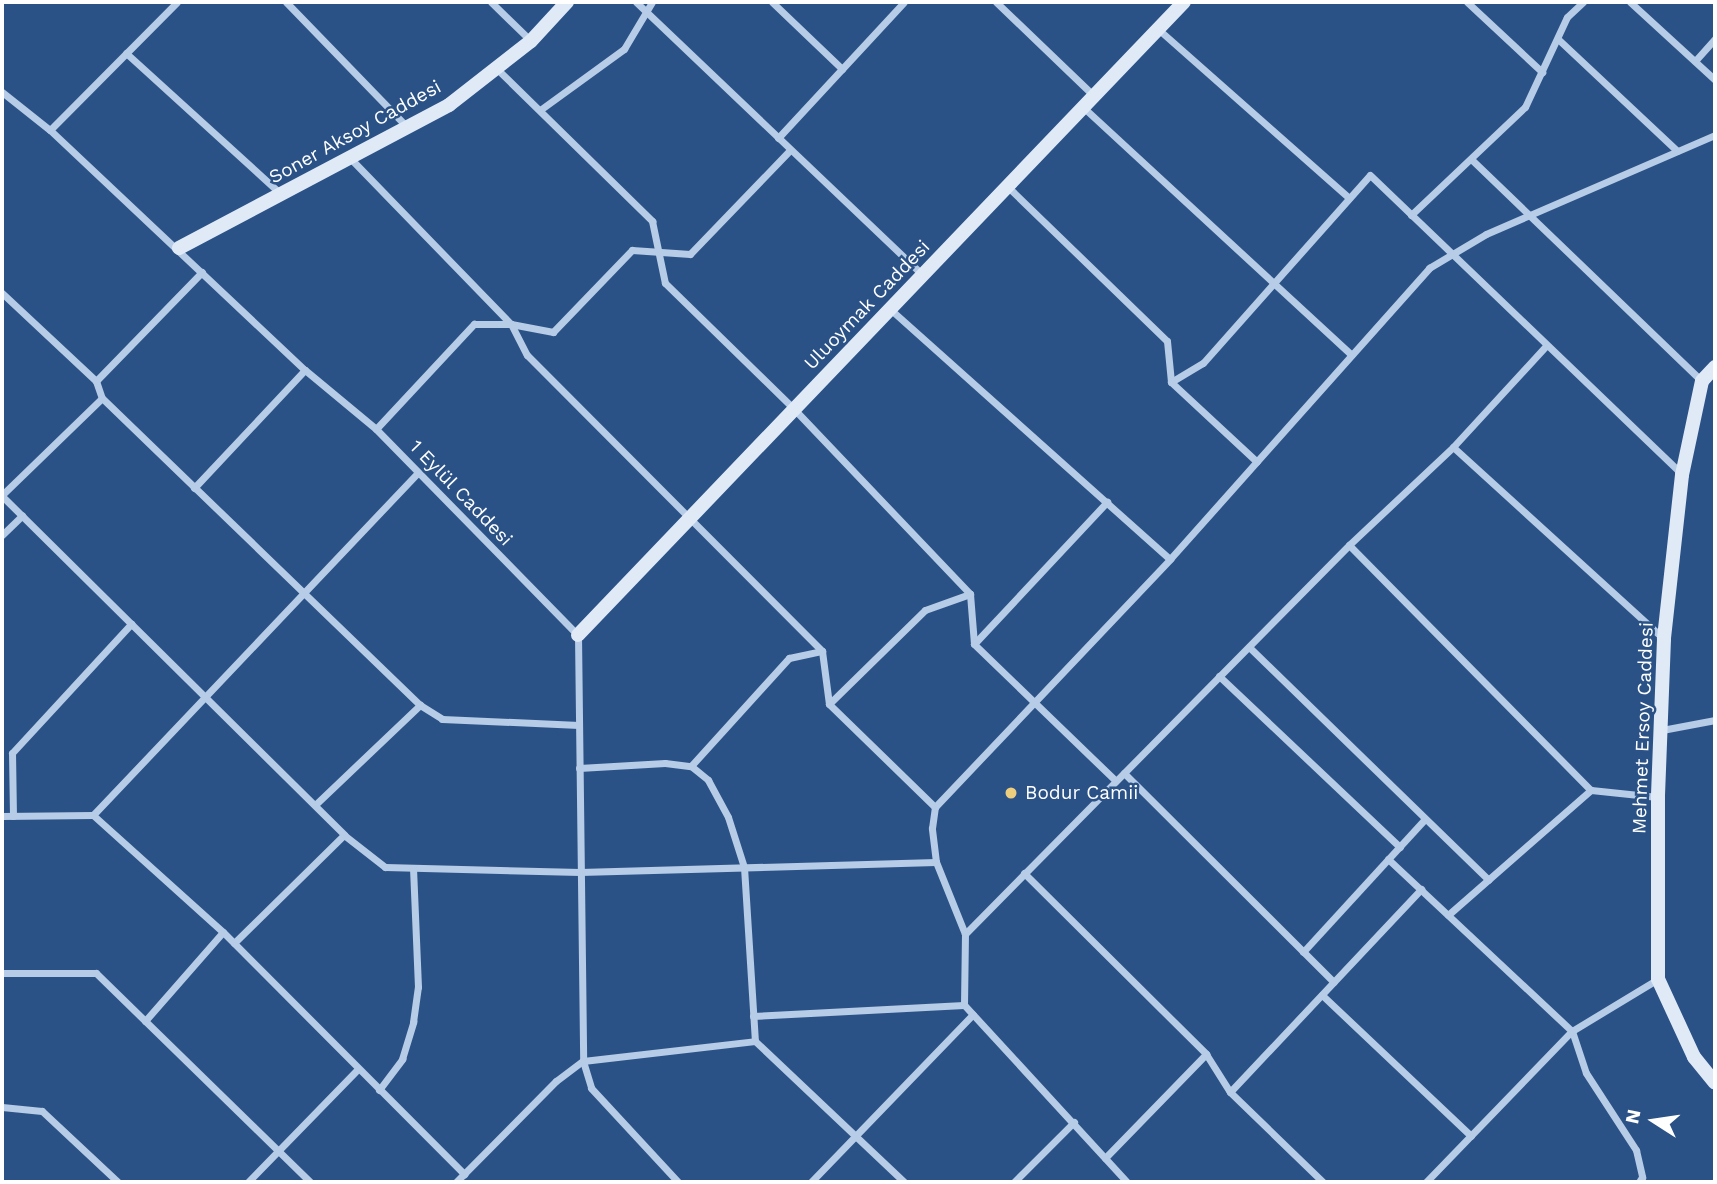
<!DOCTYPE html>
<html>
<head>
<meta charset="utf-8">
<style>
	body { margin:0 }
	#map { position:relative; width:1717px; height:1184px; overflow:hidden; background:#2b5286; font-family:"Work Sans",sans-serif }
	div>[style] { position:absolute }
	.street>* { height:7px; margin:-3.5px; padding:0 3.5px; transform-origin:3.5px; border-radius:3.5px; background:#b6cce7 }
	.secondary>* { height:14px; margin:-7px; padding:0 7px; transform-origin:7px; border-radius:7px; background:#e0eaf7 }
	.dots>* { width:19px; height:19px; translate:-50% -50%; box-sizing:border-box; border:4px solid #2b5286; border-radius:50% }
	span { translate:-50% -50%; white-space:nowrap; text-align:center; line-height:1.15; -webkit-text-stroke:5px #2b5286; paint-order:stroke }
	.street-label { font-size:19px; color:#fff }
	.poi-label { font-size:19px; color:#fff }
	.left { translate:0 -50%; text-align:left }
	.frame { position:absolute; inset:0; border:4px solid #fff; pointer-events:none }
	.north { position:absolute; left:1619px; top:1086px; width:70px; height:70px; -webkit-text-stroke:5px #2b5286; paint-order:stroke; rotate:282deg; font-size:19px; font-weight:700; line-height:28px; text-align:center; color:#fff }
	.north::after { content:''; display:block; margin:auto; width:24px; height:32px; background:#fff; clip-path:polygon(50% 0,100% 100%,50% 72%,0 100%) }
</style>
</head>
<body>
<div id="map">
	<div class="street">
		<i style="left:286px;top:2px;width:174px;rotate:45.9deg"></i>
		<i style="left:491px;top:2px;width:56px;rotate:44.3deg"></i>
		<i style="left:636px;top:2px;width:395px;rotate:43.6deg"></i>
		<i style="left:772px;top:2px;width:97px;rotate:43.7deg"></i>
		<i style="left:996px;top:2px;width:136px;rotate:43.8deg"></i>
		<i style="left:1467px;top:2px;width:103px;rotate:43deg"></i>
		<i style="left:1630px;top:2px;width:115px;rotate:42.5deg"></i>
		<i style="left:1158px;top:29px;width:255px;rotate:41.5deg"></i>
		<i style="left:1559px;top:40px;width:162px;rotate:43.2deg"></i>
		<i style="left:126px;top:53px;width:210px;rotate:42.3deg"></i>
		<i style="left:1695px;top:61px;width:30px;rotate:-48deg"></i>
		<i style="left:496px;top:68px;width:219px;rotate:44.4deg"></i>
		<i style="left:652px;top:221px;width:63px;rotate:78.2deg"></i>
		<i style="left:665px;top:283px;width:180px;rotate:44.3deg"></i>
		<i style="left:794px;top:409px;width:255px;rotate:46.4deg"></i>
		<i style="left:970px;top:594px;width:50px;rotate:85.4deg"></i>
		<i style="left:974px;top:644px;width:197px;rotate:44deg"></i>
		<i style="left:2px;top:92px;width:61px;rotate:38.4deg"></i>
		<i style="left:50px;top:130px;width:350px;rotate:43.3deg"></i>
		<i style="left:305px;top:370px;width:92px;rotate:39.7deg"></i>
		<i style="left:376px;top:429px;width:289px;rotate:45.6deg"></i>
		<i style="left:578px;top:635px;width:426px;rotate:89.3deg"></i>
		<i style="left:583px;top:1061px;width:28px;rotate:73deg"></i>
		<i style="left:591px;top:1088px;width:128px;rotate:47.2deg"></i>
		<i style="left:1084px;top:108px;width:364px;rotate:42.7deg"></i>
		<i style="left:540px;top:110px;width:104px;rotate:-36deg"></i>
		<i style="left:624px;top:49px;width:55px;rotate:-59.2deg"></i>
		<i style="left:50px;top:130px;width:180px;rotate:-45.2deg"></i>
		<i style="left:778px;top:138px;width:185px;rotate:-47.2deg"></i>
		<i style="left:350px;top:158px;width:231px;rotate:45.9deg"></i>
		<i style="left:511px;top:324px;width:35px;rotate:63deg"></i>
		<i style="left:527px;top:355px;width:418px;rotate:45.1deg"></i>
		<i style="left:822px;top:651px;width:53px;rotate:82.5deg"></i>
		<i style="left:829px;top:704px;width:148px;rotate:44.2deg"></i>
		<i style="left:1471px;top:159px;width:320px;rotate:43.9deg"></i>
		<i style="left:1008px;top:187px;width:221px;rotate:44.1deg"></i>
		<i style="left:1167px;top:341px;width:41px;rotate:84.4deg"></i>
		<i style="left:1171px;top:382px;width:117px;rotate:42.9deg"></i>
		<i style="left:1411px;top:215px;width:157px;rotate:-43.5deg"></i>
		<i style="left:1525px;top:107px;width:99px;rotate:-65deg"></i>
		<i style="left:1567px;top:17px;width:22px;rotate:-43deg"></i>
		<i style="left:2px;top:293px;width:129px;rotate:43.1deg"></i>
		<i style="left:96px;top:381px;width:18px;rotate:71deg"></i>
		<i style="left:102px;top:398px;width:442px;rotate:44deg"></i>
		<i style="left:890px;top:309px;width:375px;rotate:41.8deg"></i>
		<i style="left:96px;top:381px;width:152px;rotate:-45.8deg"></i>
		<i style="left:1171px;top:382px;width:37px;rotate:-31deg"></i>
		<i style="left:1203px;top:363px;width:251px;rotate:-48.4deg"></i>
		<i style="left:1370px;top:175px;width:432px;rotate:43.8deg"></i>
		<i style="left:376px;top:429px;width:144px;rotate:-47deg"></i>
		<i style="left:474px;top:324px;width:37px"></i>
		<i style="left:511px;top:324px;width:43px;rotate:10.8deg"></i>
		<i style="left:553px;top:332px;width:114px;rotate:-46.1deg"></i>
		<i style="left:632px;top:250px;width:58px;rotate:3.9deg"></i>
		<i style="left:690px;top:254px;width:144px;rotate:-46.1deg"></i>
		<i style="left:1453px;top:447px;width:285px;rotate:42.3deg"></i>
		<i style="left:194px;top:488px;width:162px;rotate:-46.8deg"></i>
		<i style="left:2px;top:495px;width:139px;rotate:-44.1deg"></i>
		<i style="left:2px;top:496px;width:482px;rotate:44.7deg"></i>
		<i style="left:344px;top:835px;width:52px;rotate:38deg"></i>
		<i style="left:385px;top:867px;width:195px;rotate:1.5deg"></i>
		<i style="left:580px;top:872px;width:356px;rotate:-1.6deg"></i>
		<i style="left:2px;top:535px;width:28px;rotate:-44deg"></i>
		<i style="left:1349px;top:545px;width:344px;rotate:45.4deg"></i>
		<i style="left:974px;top:644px;width:195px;rotate:-46.9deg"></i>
		<i style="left:1249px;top:647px;width:334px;rotate:44.2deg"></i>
		<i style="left:1219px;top:676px;width:249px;rotate:43.4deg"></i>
		<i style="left:829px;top:704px;width:134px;rotate:-44.4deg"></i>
		<i style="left:925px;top:610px;width:48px;rotate:-19.6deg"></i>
		<i style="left:1662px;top:730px;width:54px;rotate:-10.7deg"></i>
		<i style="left:691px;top:766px;width:146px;rotate:-47.8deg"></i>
		<i style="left:789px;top:658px;width:34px;rotate:-12deg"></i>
		<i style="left:579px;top:768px;width:86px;rotate:-3.3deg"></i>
		<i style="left:665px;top:763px;width:26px;rotate:7deg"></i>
		<i style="left:691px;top:766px;width:22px;rotate:39deg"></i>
		<i style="left:708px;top:780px;width:42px;rotate:61.6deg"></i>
		<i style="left:728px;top:817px;width:52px;rotate:72.3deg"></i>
		<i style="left:744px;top:867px;width:174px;rotate:86.4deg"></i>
		<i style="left:755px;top:1041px;width:205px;rotate:43.4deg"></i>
		<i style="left:1124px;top:773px;width:296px;rotate:44.9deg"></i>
		<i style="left:316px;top:804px;width:144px;rotate:-43.6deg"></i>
		<i style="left:420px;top:705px;width:26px;rotate:32deg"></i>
		<i style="left:442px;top:719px;width:137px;rotate:2.5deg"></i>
		<i style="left:93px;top:815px;width:472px;rotate:-46.5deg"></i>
		<i style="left:2px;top:816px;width:91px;rotate:-0.6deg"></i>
		<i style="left:93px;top:815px;width:175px;rotate:42deg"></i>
		<i style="left:223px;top:932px;width:342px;rotate:45.1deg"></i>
		<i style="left:13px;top:816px;width:63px;rotate:-90.9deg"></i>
		<i style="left:12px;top:753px;width:176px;rotate:-47.3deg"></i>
		<i style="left:1388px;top:859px;width:252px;rotate:43.1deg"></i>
		<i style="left:1572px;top:1031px;width:44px;rotate:71.6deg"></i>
		<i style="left:1586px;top:1073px;width:92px;rotate:57deg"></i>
		<i style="left:1636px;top:1150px;width:28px;rotate:77deg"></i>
		<i style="left:1642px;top:1177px;width:6px;rotate:121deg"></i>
		<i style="left:1024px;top:873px;width:257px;rotate:44.8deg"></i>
		<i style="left:1206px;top:1054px;width:45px;rotate:57.7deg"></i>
		<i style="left:1230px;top:1092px;width:129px;rotate:44.1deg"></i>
		<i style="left:1448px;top:915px;width:190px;rotate:-41.2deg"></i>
		<i style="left:1591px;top:790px;width:67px;rotate:6deg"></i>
		<i style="left:965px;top:934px;width:547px;rotate:-45.37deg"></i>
		<i style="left:1349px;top:545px;width:143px;rotate:-43.3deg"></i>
		<i style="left:1453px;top:447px;width:137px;rotate:-47.4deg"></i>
		<i style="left:234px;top:943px;width:154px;rotate:-44.5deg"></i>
		<i style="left:1303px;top:952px;width:180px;rotate:-47.5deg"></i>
		<i style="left:2px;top:973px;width:94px"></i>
		<i style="left:96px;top:973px;width:299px;rotate:44.3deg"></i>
		<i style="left:1322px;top:995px;width:205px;rotate:43.4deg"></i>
		<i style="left:753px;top:1016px;width:211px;rotate:-3deg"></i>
		<i style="left:145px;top:1021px;width:118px;rotate:-48.8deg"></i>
		<i style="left:379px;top:1090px;width:39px;rotate:-53deg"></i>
		<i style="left:402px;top:1059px;width:39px;rotate:-73deg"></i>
		<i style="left:413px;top:1022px;width:35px;rotate:-82deg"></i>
		<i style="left:418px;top:987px;width:118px;rotate:-92.4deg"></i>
		<i style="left:1230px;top:1092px;width:279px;rotate:-46.7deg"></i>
		<i style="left:2px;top:1107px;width:40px;rotate:5.7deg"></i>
		<i style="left:42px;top:1111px;width:104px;rotate:43.1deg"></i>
		<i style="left:1105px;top:1158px;width:145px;rotate:-45.8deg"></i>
		<i style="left:248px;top:1182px;width:158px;rotate:-45.8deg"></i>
		<i style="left:456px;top:1182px;width:142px;rotate:-45.3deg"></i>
		<i style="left:556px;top:1081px;width:34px;rotate:-37deg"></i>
		<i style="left:583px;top:1061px;width:173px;rotate:-6.6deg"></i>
		<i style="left:811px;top:1182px;width:233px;rotate:-46deg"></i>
		<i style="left:1014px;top:1182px;width:85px;rotate:-45deg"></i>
		<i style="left:1127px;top:1182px;width:241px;rotate:-132.6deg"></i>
		<i style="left:964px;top:1005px;width:71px;rotate:-89.2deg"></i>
		<i style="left:965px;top:934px;width:78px;rotate:-111.9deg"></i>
		<i style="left:936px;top:862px;width:34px;rotate:-97deg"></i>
		<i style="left:932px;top:828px;width:21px;rotate:-82deg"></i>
		<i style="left:935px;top:807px;width:342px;rotate:-46.5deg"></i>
		<i style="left:1170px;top:559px;width:390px;rotate:-48.3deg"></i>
		<i style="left:1429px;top:268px;width:66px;rotate:-30.8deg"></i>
		<i style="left:1486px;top:234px;width:249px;rotate:-23.4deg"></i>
		<i style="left:1426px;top:1182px;width:210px;rotate:-46deg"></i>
		<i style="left:1572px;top:1031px;width:100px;rotate:-31.2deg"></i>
	</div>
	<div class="secondary">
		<i style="left:179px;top:248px;width:306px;rotate:-27.9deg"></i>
		<i style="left:449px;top:105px;width:104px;rotate:-38deg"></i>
		<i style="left:531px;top:41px;width:53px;rotate:-47.3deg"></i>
		<i style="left:1715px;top:367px;width:19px;rotate:133deg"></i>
		<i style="left:1702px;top:381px;width:96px;rotate:102deg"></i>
		<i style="left:1682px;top:475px;width:165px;rotate:96.3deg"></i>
		<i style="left:1664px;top:639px;width:158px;rotate:92.2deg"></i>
		<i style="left:1658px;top:797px;width:182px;rotate:90deg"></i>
		<i style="left:1658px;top:979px;width:86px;rotate:65.2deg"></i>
		<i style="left:1694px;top:1057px;width:33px;rotate:51deg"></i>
		<i style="left:578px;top:635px;width:876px;rotate:-46.25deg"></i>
	</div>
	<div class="dots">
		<i style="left:1011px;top:793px;background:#edce7f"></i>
	</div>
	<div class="street-label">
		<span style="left:355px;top:132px;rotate:-29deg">Soner Aksoy Caddesi</span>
		<span style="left:867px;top:305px;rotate:-46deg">Uluoymak Caddesi</span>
		<span style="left:461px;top:493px;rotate:46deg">1 Eylül Caddesi</span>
		<span style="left:1643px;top:728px;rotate:-88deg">Mehmet Ersoy Caddesi</span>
	</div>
	<div class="poi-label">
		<span class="left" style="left:1025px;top:793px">Bodur Camii</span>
	</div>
	<div class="frame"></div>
	<div class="north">N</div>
</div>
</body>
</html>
